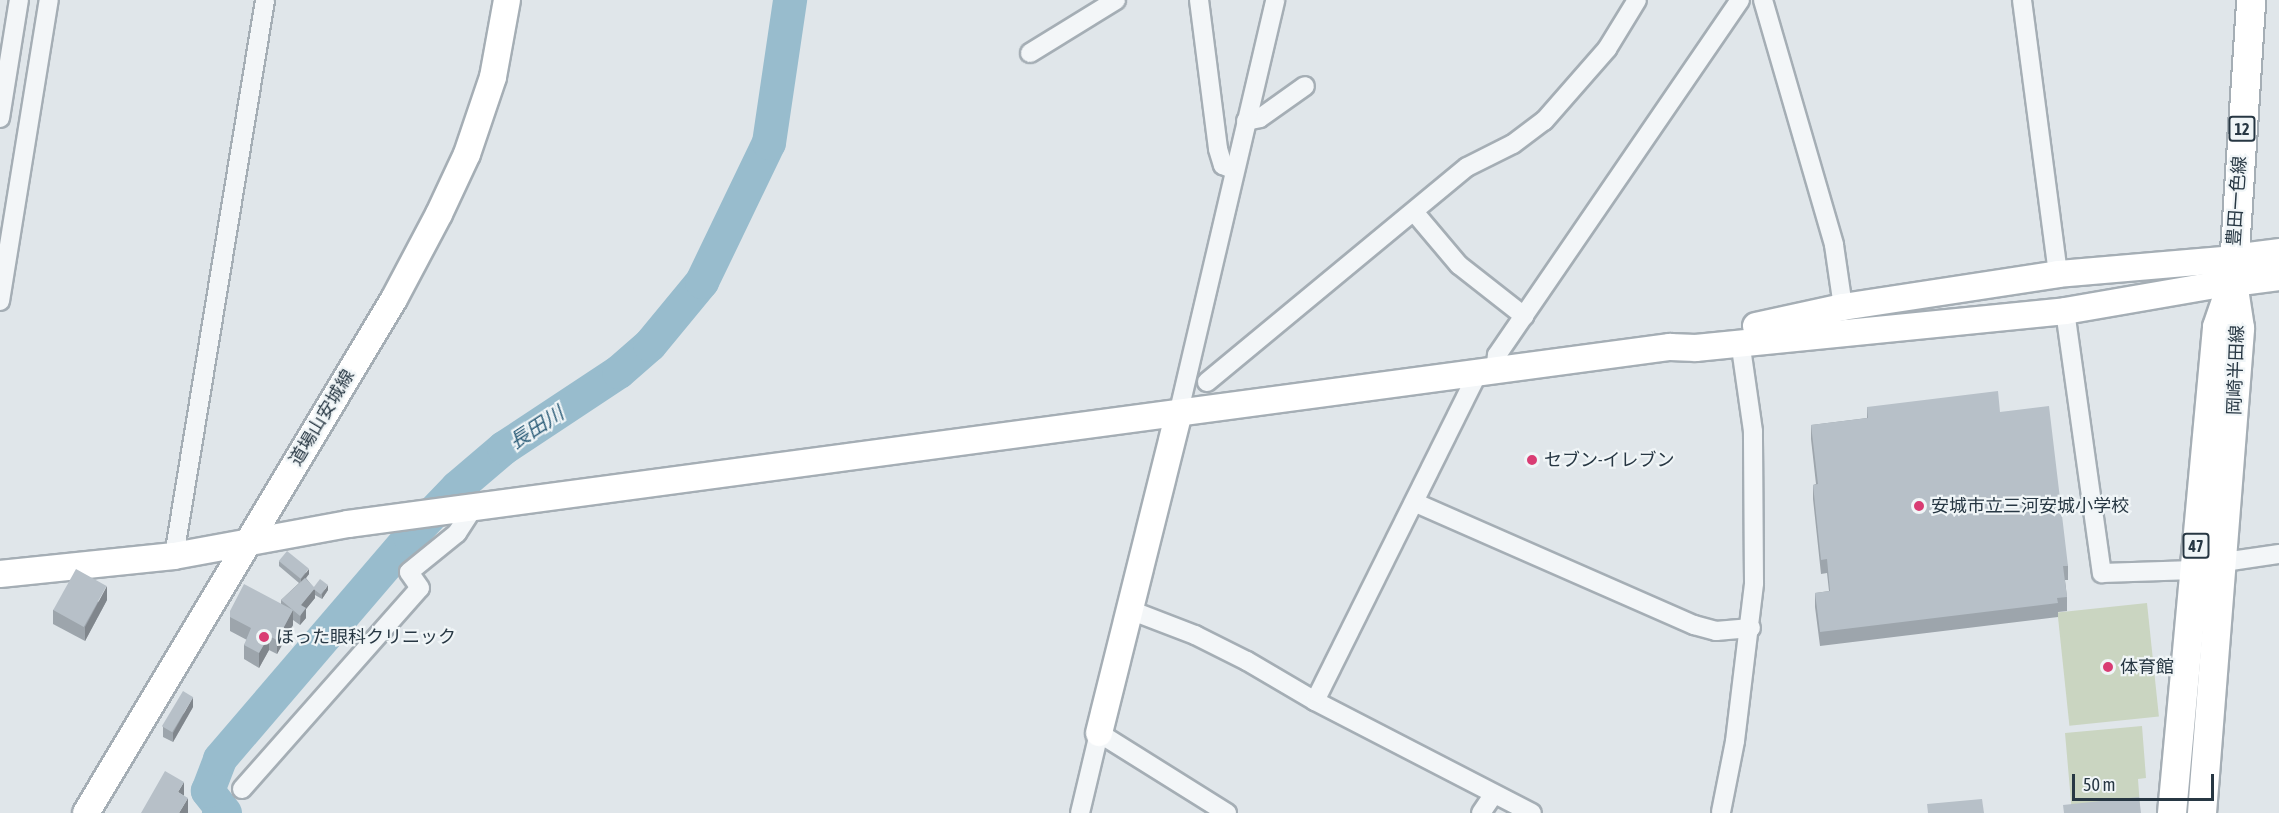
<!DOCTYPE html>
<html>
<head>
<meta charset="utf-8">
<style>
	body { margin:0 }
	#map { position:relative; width:2279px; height:813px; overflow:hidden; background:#e0e6ea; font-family:"Asap Condensed","Noto Sans JP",sans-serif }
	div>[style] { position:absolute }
	.green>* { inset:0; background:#cad5c1; transform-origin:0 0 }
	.stream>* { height:6px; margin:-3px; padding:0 3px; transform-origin:3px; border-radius:3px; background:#98bccd }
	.river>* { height:34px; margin:-17px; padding:0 17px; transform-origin:17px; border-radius:17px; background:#98bccd }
	.roads { filter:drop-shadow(2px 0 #a5aeb5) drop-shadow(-2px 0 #a5aeb5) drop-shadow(0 2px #a5aeb5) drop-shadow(0 -2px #a5aeb5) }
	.street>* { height:18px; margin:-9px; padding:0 9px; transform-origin:9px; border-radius:9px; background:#f3f6f8 }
	.secondary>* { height:26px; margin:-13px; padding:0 13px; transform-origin:13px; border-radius:13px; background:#fff }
	.primary>* { height:28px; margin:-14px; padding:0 14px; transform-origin:14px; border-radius:14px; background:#fff }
	.wall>* { inset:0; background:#9da5ac }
	.shaded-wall>* { inset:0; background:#80868c }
	.building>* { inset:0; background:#b7c0c8; transform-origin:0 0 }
	.dots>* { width:16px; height:16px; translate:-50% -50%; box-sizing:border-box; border:3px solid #f0f5f7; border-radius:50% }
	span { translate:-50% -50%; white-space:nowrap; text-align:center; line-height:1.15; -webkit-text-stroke:4.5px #f0f5f7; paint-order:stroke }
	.shield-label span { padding:2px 4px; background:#f0f5f7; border:2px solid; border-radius:4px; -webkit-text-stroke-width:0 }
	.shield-label { font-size:16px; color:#273743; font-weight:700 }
	.street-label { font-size:18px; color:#273743 }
	.poi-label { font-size:18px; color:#273743 }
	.left { translate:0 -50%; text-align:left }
	.water-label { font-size:20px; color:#2e5f7a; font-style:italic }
	.scale { position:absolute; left:2072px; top:774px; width:142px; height:27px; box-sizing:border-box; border:3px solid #273743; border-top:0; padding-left:8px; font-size:18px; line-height:21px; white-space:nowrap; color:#273743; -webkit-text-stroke:4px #f0f5f7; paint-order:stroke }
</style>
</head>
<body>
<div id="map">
	<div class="green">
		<i style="left:2147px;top:603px;width:114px;height:90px;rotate:84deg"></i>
		<i style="clip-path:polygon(2142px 726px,2146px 778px,2138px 779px,2140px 807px,2072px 813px,2065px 733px)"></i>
	</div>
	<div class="stream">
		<i style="left:205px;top:813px;width:22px;rotate:-82deg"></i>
	</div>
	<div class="river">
		<i style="left:225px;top:813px;width:28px;rotate:-128deg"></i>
		<i style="left:208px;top:791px;width:34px;rotate:-69deg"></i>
		<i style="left:220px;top:759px;width:292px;rotate:-49.4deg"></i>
		<i style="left:410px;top:537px;width:68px;rotate:-46.2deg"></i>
		<i style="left:457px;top:488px;width:62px;rotate:-40.4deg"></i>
		<i style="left:504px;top:448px;width:138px;rotate:-33.5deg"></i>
		<i style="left:619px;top:372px;width:41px;rotate:-41.1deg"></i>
		<i style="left:650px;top:345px;width:82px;rotate:-50.5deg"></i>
		<i style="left:702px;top:282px;width:154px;rotate:-64.3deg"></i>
		<i style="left:769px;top:143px;width:145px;rotate:-81.6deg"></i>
	</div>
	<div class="roads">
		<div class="street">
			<i style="left:1199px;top:0;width:150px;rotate:82.7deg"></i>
			<i style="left:1218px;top:149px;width:17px;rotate:73deg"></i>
			<i style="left:1223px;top:165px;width:12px;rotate:24deg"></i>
			<i style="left:1763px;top:0;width:255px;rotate:73.8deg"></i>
			<i style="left:1834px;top:245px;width:63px;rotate:81.7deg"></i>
			<i style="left:2022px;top:0;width:276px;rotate:82.5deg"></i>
			<i style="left:1030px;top:53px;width:101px;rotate:-31.6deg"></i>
			<i style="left:0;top:118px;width:120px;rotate:-80.9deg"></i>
			<i style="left:1246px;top:121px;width:14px;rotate:-12deg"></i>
			<i style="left:1260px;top:118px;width:55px;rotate:-35.4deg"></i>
			<i style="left:1415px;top:213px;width:68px;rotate:49.8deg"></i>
			<i style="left:1459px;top:265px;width:83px;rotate:38.1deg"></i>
			<i style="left:0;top:301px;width:305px;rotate:-80.8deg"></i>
			<i style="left:2065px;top:311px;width:265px;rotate:82deg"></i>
			<i style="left:2102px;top:573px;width:92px;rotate:-1.9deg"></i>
			<i style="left:1495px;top:371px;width:16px;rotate:-83deg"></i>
			<i style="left:1497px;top:355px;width:430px;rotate:-55.6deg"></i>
			<i style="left:1207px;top:382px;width:337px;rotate:-39.6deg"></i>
			<i style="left:1467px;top:167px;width:51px;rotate:-26.6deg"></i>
			<i style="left:1513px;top:144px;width:39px;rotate:-37deg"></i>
			<i style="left:1544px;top:121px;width:96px;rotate:-48.8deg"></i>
			<i style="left:1607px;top:49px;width:57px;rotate:-58.5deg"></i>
			<i style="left:1178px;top:415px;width:426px;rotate:-76.8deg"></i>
			<i style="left:1416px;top:503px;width:304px;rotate:23.7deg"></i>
			<i style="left:1694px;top:625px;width:23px;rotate:15deg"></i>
			<i style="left:1716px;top:631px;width:35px;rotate:-5deg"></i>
			<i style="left:174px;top:556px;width:563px;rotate:-80.7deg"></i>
			<i style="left:2224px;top:562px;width:56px;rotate:-8.3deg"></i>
			<i style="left:1130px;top:610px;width:70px;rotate:21deg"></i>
			<i style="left:1195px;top:635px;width:58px;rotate:26.6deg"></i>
			<i style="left:1247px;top:661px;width:79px;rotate:30.5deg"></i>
			<i style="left:1315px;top:701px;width:244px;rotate:27.3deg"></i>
			<i style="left:1315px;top:701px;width:365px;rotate:-63.6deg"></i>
			<i style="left:242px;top:789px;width:268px;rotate:-48.5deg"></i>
			<i style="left:420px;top:588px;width:19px;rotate:-125deg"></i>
			<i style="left:409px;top:572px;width:62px;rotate:-39.1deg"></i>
			<i style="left:457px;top:533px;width:30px;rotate:-57deg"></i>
			<i style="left:1721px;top:812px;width:72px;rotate:-78.8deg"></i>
			<i style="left:1735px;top:741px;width:159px;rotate:-83.1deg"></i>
			<i style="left:1754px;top:583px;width:152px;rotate:-90.4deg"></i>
			<i style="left:1753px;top:431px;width:91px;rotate:-98.2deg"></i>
			<i style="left:1080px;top:813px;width:82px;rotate:-76.6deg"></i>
			<i style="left:1099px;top:733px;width:151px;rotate:32deg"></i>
			<i style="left:1481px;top:813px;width:23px;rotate:-56deg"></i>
		</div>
		<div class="secondary">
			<i style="left:1756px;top:326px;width:89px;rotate:-12.3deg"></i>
			<i style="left:1843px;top:307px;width:218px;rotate:-8.7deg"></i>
			<i style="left:2058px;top:274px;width:176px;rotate:-4.9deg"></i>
			<i style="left:0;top:574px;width:175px;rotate:-5.9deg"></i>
			<i style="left:174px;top:556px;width:177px;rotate:-10.4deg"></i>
			<i style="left:348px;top:524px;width:1334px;rotate:-7.63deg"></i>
			<i style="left:1670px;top:347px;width:26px;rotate:2deg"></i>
			<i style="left:1696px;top:348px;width:371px;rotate:-5.7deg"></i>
			<i style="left:2065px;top:311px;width:170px;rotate:-9.8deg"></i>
			<i style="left:1099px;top:733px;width:328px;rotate:-76deg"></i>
			<i style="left:86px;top:813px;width:599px;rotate:-59.07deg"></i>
			<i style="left:394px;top:299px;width:96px;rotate:-62.1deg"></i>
			<i style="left:439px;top:214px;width:66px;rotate:-65deg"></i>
			<i style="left:467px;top:154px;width:81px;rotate:-71.3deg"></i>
			<i style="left:493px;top:77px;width:78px;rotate:-79.7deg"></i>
		</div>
		<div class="primary">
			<i style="left:2233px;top:259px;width:46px;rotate:-7.4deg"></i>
			<i style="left:2233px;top:282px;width:46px;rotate:-7.4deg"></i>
			<i style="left:2172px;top:813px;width:488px;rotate:-84.7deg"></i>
			<i style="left:2217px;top:327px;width:43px;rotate:-71.1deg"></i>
			<i style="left:2202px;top:813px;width:486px;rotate:-85.5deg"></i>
			<i style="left:2240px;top:328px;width:47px;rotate:-98.7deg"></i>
			<i style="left:2233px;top:282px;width:283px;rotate:-86.3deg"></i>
		</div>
	</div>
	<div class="wall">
		<i style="clip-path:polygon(1867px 407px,2000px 412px,2068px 566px,2068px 580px,2065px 580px,2067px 597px,2067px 611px,2058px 612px,2058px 617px,1820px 646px,1815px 607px,1815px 593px,1829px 591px,1827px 573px,1821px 574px,1813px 499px,1813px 485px,1816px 484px,1811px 439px,1811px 425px,1867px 418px)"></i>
		<i style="clip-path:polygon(279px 561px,309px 574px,306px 578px,314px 588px,328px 590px,322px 599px,315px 595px,315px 598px,306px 609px,306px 618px,300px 625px,293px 620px,293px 625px,277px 654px,269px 650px,259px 668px,244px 659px,244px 645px,247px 640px,230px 631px,230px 611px,281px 604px,281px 600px,299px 583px,279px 566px)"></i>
		<i style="clip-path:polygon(107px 600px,85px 641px,53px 624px,53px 610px)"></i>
		<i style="clip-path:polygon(193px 707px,173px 742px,163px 737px,163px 727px)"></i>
	</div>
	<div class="shaded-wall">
		<i style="clip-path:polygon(309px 569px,309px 574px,301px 584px,301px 579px)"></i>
		<i style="clip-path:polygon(328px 585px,328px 590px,322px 599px,322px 594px)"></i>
		<i style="clip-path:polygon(107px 586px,107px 600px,85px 641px,85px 627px)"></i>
		<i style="clip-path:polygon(315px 588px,315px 598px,306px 609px,306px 618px,300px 625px,301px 605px)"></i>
		<i style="clip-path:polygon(293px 610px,293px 625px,277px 654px,277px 640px)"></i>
		<i style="clip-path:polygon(269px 636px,269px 650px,259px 668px,259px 653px)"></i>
		<i style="clip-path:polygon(193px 697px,193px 707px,173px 742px,173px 733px)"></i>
		<i style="clip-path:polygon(184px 782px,184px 796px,178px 792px)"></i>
		<i style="clip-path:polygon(188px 798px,188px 813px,179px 813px)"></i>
	</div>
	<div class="building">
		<i style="clip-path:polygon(1998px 391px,2000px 412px,2049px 406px,2068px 566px,2063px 566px,2067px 597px,2057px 598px,2058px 603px,1820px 632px,1815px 593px,1830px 591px,1827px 559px,1821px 560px,1813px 485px,1818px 484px,1811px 425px,1868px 418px,1867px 407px)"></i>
		<i style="left:287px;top:551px;width:28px;height:13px;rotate:39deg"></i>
		<i style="left:76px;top:569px;width:35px;height:47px;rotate:29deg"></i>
		<i style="clip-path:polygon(305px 578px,315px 588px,301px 605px,306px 608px,300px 616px,281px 600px)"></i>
		<i style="left:320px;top:579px;width:10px;height:12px;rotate:37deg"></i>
		<i style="clip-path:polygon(244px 584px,293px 610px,277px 640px,269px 636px,259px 653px,244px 645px,251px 628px,230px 617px,230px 611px)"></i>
		<i style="left:183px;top:691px;width:12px;height:41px;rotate:31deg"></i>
		<i style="clip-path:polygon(165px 771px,184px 782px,178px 792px,188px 798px,179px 813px,141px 813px)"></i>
		<i style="clip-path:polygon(2139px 797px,2141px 813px,2064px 813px,2063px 805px)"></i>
		<i style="clip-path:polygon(1982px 799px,1984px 813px,1928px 813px,1927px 804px)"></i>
	</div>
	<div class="dots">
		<i style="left:1532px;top:460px;background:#d93c73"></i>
		<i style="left:1919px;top:506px;background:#d93c73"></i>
		<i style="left:264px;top:637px;background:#d93c73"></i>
		<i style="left:2108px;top:667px;background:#d93c73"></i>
	</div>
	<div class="shield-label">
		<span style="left:2242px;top:129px">12</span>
		<span style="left:2196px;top:546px">47</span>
	</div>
	<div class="street-label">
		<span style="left:2237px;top:201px;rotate:-86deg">豊田一色線</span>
		<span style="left:2236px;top:370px;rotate:-88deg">岡崎半田線</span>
		<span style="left:322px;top:418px;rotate:-59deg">道場山安城線</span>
	</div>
	<div class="poi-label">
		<span class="left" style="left:1544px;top:460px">セブン-イレブン</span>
		<span class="left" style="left:1931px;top:506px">安城市立三河安城小学校</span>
		<span class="left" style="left:276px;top:637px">ほった眼科クリニック</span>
		<span class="left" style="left:2120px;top:667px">体育館</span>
	</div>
	<div class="water-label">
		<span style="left:536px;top:427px;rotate:-33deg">長田川</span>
	</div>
	<div class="scale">50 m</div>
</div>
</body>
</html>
